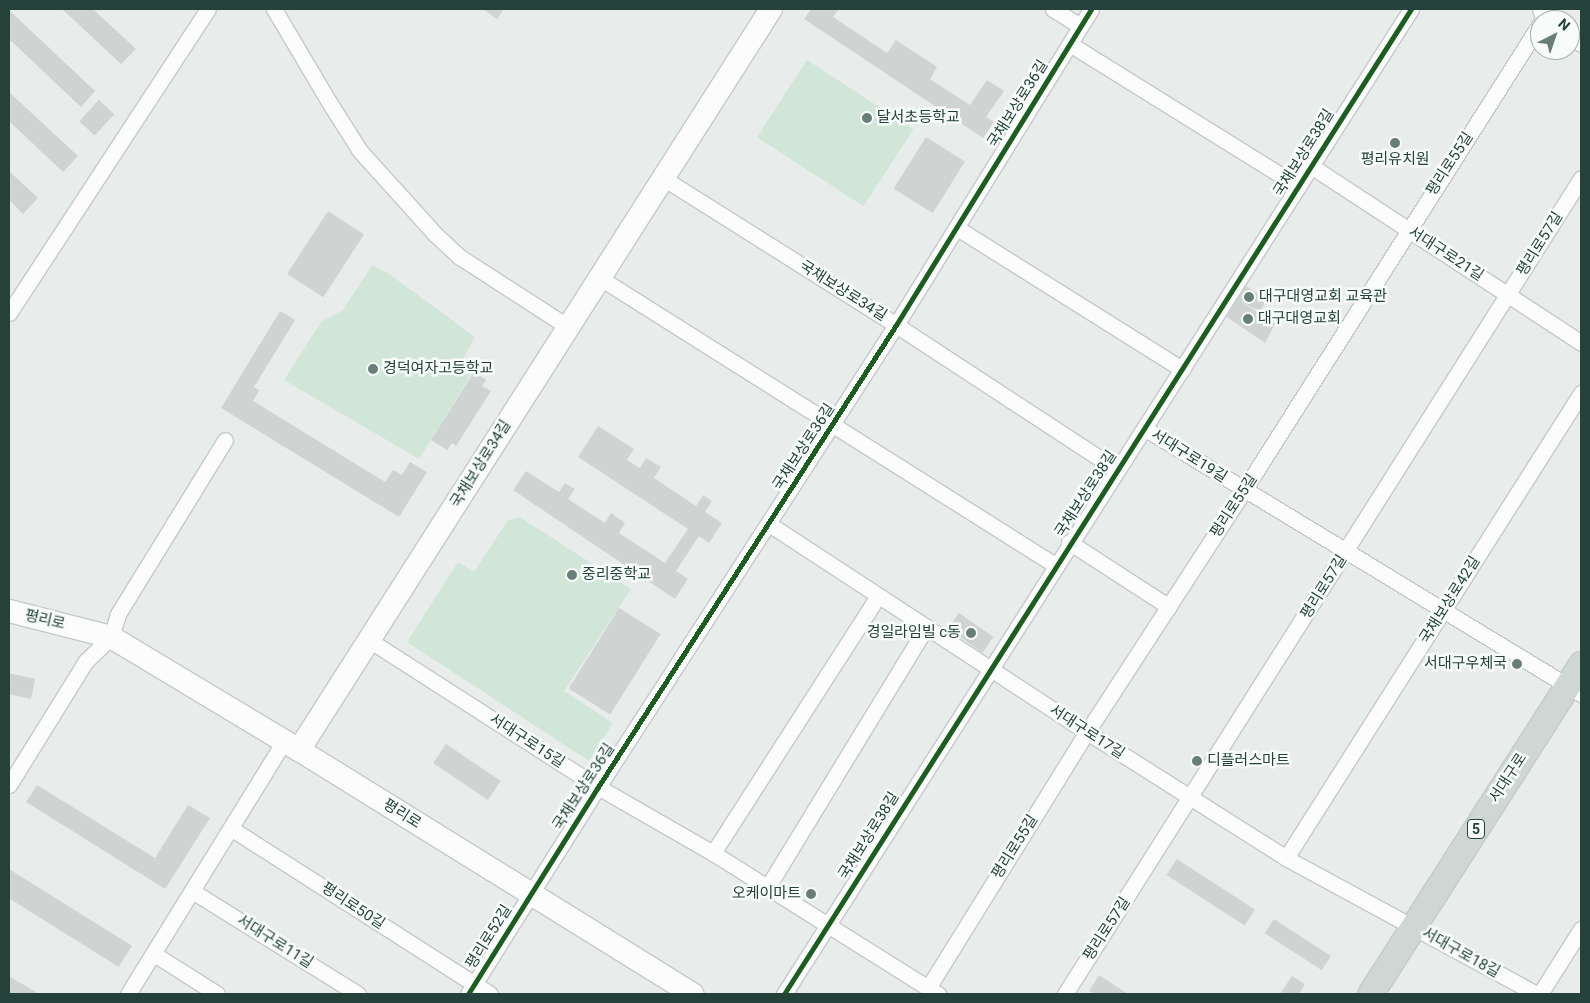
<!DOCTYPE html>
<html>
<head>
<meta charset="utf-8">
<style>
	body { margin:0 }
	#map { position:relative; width:1590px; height:1003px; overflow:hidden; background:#e8edeb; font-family:Roboto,"Noto Sans KR",sans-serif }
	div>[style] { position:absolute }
	.green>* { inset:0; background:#d1e6d8; transform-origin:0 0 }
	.building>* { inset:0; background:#cfd4d2; transform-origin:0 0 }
	.roads { filter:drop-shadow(1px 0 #c5cac8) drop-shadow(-1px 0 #c5cac8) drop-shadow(0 1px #c5cac8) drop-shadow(0 -1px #c5cac8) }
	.street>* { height:15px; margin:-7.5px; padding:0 7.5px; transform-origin:7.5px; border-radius:7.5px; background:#fcfcfc }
	.secondary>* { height:22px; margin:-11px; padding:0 11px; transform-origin:11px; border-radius:11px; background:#fcfcfc }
	.primary>* { height:25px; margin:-12.5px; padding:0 12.5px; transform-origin:12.5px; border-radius:12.5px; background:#cfd7d5 }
	.cycleway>* { height:5px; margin:-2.5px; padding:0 2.5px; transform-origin:2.5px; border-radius:2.5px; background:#1b5e20 }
	.dots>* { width:14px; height:14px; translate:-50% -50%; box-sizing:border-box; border:2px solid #f7fbf9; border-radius:50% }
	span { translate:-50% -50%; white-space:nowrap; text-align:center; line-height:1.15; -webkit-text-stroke:5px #f7fbf9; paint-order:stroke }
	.shield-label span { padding:1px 4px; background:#f7fbf9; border:1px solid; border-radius:4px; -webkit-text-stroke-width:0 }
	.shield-label { font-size:14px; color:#24423a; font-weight:700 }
	.street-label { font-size:15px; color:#24423a }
	.poi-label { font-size:15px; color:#24423a }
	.left { translate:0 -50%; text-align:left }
	.right { translate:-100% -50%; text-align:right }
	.frame { position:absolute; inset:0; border:10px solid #24423a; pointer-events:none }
	.north { position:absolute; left:1530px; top:10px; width:50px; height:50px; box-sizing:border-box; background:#f7fbf9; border:1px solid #a3b1ad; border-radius:50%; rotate:41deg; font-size:14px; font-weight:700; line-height:20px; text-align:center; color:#24423a }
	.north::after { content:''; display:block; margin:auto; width:18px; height:22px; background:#697e78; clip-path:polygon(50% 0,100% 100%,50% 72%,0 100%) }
</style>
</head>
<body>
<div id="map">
	<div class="green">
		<i style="left:807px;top:60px;width:127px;height:92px;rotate:33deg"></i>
		<i style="clip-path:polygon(372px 265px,388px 273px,475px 337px,461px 363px,473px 372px,419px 459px,284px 380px,321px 322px,343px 310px)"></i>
		<i style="clip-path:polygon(520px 517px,631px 589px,564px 691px,613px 723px,589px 761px,407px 642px,458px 562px,474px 572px,508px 520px)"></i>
	</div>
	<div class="building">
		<i style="clip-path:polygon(62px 9px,93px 9px,136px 49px,121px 64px)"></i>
		<i style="clip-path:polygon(483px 9px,504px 9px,497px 19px)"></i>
		<i style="clip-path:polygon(811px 9px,839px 9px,833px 17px,887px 53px,896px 40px,937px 67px,930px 79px,970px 105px,987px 80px,1004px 91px,986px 117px,994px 122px,983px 138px,804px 19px)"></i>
		<i style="clip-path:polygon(9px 10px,95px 91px,81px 107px,9px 39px)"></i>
		<i style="clip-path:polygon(9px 92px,78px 156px,63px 172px,9px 121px)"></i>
		<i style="left:99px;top:100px;width:21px;height:29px;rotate:43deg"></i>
		<i style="left:926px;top:137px;width:46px;height:61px;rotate:32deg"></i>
		<i style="clip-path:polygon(9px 171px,38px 198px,23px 214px,9px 200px)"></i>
		<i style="left:328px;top:211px;width:43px;height:75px;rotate:33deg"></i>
		<i style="clip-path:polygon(1239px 282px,1267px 299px,1260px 312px,1240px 301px,1275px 324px,1265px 343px,1221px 313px)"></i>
		<i style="clip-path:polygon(280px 311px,295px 320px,254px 387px,259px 390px,253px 401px,385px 482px,393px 470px,402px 475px,410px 462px,427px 472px,399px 517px,221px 408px)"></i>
		<i style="clip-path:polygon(474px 372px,486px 380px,482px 386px,491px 391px,456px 446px,452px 443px,447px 450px,431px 440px)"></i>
		<i style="clip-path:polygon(598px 426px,634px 449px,627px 460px,640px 468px,646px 458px,661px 467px,654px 478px,696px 506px,703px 495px,712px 501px,705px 512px,722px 523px,709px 543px,699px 536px,676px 571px,688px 579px,675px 599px,513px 490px,526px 471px,559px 492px,565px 483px,575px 489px,568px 499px,605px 523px,611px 513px,625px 523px,619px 533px,665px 563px,688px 529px,578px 457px)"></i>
		<i style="left:619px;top:608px;width:49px;height:95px;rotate:32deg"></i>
		<i style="left:959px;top:613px;width:42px;height:19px;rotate:35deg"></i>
		<i style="clip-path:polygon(9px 673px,35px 679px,31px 699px,9px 694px)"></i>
		<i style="left:446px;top:744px;width:66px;height:23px;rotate:34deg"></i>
		<i style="clip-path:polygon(37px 785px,155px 858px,188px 805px,210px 818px,165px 889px,26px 802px)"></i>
		<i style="left:1177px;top:859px;width:93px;height:19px;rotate:33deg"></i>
		<i style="left:9px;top:869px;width:145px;height:25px;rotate:32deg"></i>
		<i style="left:1274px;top:919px;width:68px;height:17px;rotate:33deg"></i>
		<i style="clip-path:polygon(1099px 975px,1128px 994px,1094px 994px,1089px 991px)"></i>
		<i style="clip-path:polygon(9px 976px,39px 994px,9px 994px)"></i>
		<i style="clip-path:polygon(1292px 976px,1305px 984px,1299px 994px,1280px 994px)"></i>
	</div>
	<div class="roads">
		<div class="street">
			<i style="left:274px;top:9px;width:108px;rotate:59.4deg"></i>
			<i style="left:329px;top:102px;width:58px;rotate:57.7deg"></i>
			<i style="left:360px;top:151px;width:112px;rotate:47.9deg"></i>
			<i style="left:435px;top:234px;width:34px;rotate:43deg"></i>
			<i style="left:460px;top:257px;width:129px;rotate:32.9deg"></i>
			<i style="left:1053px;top:9px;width:32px;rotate:32deg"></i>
			<i style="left:1540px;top:9px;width:12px;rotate:70deg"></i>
			<i style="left:1570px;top:37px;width:13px;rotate:32deg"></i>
			<i style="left:1070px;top:44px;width:269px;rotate:31.9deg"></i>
			<i style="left:1311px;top:166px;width:323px;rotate:33.2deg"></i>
			<i style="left:663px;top:178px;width:275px;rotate:32.2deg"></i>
			<i style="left:896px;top:325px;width:263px;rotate:33.2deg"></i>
			<i style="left:957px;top:228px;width:266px;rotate:32.1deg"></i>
			<i style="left:600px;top:278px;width:538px;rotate:32.24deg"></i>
			<i style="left:9px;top:313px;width:363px;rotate:-56.8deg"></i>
			<i style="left:1144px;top:428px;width:512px;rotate:31.33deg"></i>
			<i style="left:769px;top:524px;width:380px;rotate:33.2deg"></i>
			<i style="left:1087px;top:732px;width:236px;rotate:32.3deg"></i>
			<i style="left:1286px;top:858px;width:285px;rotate:28.5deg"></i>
			<i style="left:1069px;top:542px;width:119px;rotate:33deg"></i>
			<i style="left:369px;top:640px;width:272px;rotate:32.7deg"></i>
			<i style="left:598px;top:787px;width:133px;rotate:29.9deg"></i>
			<i style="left:713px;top:853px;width:266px;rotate:32.1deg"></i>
			<i style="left:9px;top:785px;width:146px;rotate:-58.2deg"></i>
			<i style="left:86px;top:661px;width:35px;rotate:-44deg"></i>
			<i style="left:111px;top:637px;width:24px;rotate:-73deg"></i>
			<i style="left:118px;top:614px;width:204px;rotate:-58.4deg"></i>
			<i style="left:232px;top:829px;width:306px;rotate:32.6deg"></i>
			<i style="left:713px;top:853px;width:305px;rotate:-57.3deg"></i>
			<i style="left:1286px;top:858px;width:551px;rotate:-57.61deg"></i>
			<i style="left:767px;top:888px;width:305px;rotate:-58.6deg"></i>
			<i style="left:192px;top:891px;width:195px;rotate:31.8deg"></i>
			<i style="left:154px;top:954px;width:75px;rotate:32.4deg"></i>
			<i style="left:928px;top:988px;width:301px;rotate:-58.2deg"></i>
			<i style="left:1087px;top:732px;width:288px;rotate:-57deg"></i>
			<i style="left:1244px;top:490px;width:552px;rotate:-57.58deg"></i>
			<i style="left:128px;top:994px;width:297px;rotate:-58.3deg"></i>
			<i style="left:468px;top:994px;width:244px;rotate:-57.9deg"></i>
			<i style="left:598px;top:787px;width:550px;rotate:-57.18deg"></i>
			<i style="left:896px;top:325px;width:371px;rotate:-58.3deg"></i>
			<i style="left:784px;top:994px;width:1168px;rotate:-57.52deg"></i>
			<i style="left:1065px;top:994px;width:965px;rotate:-57.69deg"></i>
			<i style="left:1540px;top:994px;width:77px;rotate:-57.8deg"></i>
		</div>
		<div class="secondary">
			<i style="left:9px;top:611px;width:105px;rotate:14.3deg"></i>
			<i style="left:111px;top:637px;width:219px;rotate:31deg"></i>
			<i style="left:299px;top:750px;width:463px;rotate:31.8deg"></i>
			<i style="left:299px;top:750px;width:879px;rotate:-57.5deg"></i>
		</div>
		<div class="primary">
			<i style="left:1370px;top:994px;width:392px;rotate:-57.4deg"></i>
		</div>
	</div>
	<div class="cycleway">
		<i style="left:468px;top:994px;width:244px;rotate:-57.9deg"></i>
		<i style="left:598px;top:787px;width:550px;rotate:-57.18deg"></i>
		<i style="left:896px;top:325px;width:371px;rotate:-58.3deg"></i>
		<i style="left:784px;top:994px;width:1168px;rotate:-57.52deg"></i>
	</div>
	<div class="dots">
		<i style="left:867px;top:118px;background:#697e78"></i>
		<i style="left:1395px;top:143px;background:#697e78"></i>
		<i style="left:1249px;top:297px;background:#697e78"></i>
		<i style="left:1248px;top:319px;background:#697e78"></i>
		<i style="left:373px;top:369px;background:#697e78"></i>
		<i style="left:572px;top:575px;background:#697e78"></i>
		<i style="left:971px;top:633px;background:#697e78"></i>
		<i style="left:1517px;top:664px;background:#697e78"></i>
		<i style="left:1197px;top:761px;background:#697e78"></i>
		<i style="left:811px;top:894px;background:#697e78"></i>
	</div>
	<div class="shield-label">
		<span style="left:1476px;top:829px">5</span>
	</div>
	<div class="street-label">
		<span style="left:1018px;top:104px;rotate:-58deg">국채보상로36길</span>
		<span style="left:1304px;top:153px;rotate:-58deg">국채보상로38길</span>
		<span style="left:1450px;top:164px;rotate:-57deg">평리로55길</span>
		<span style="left:1540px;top:244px;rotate:-58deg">평리로57길</span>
		<span style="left:1446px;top:254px;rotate:33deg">서대구로21길</span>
		<span style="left:843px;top:291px;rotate:32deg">국채보상로34길</span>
		<span style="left:804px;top:447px;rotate:-57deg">국채보상로36길</span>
		<span style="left:1189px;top:456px;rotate:32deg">서대구로19길</span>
		<span style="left:481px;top:464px;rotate:-58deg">국채보상로34길</span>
		<span style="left:1086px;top:494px;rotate:-57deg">국채보상로38길</span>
		<span style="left:1234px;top:506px;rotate:-57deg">평리로55길</span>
		<span style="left:1324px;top:587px;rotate:-58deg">평리로57길</span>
		<span style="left:1450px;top:600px;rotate:-58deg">국채보상로42길</span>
		<span style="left:45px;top:620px;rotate:13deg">평리로</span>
		<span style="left:1087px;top:732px;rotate:33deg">서대구로17길</span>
		<span style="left:527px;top:741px;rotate:33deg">서대구로15길</span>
		<span style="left:1508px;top:778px;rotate:-57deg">서대구로</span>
		<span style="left:584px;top:787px;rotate:-57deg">국채보상로36길</span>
		<span style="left:402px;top:814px;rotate:32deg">평리로</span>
		<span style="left:869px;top:836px;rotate:-58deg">국채보상로38길</span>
		<span style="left:1015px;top:847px;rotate:-58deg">평리로55길</span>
		<span style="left:353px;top:906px;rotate:33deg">평리로50길</span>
		<span style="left:1107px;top:929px;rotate:-57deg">평리로57길</span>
		<span style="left:489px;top:937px;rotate:-58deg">평리로52길</span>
		<span style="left:275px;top:942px;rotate:32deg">서대구로11길</span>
		<span style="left:1461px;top:953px;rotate:29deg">서대구로18길</span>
	</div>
	<div class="poi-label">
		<span class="left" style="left:877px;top:118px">달서초등학교</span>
		<span style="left:1395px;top:160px">평리유치원</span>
		<span class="left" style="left:1259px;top:297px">대구대영교회 교육관</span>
		<span class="left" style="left:1258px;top:319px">대구대영교회</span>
		<span class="left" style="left:383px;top:369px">경덕여자고등학교</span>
		<span class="left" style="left:582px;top:575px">중리중학교</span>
		<span class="right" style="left:961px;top:633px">경일라임빌 c동</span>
		<span class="right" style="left:1507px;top:664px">서대구우체국</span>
		<span class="left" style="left:1207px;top:761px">디플러스마트</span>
		<span class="right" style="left:801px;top:894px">오케이마트</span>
	</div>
	<div class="frame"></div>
	<div class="north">N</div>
</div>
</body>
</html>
